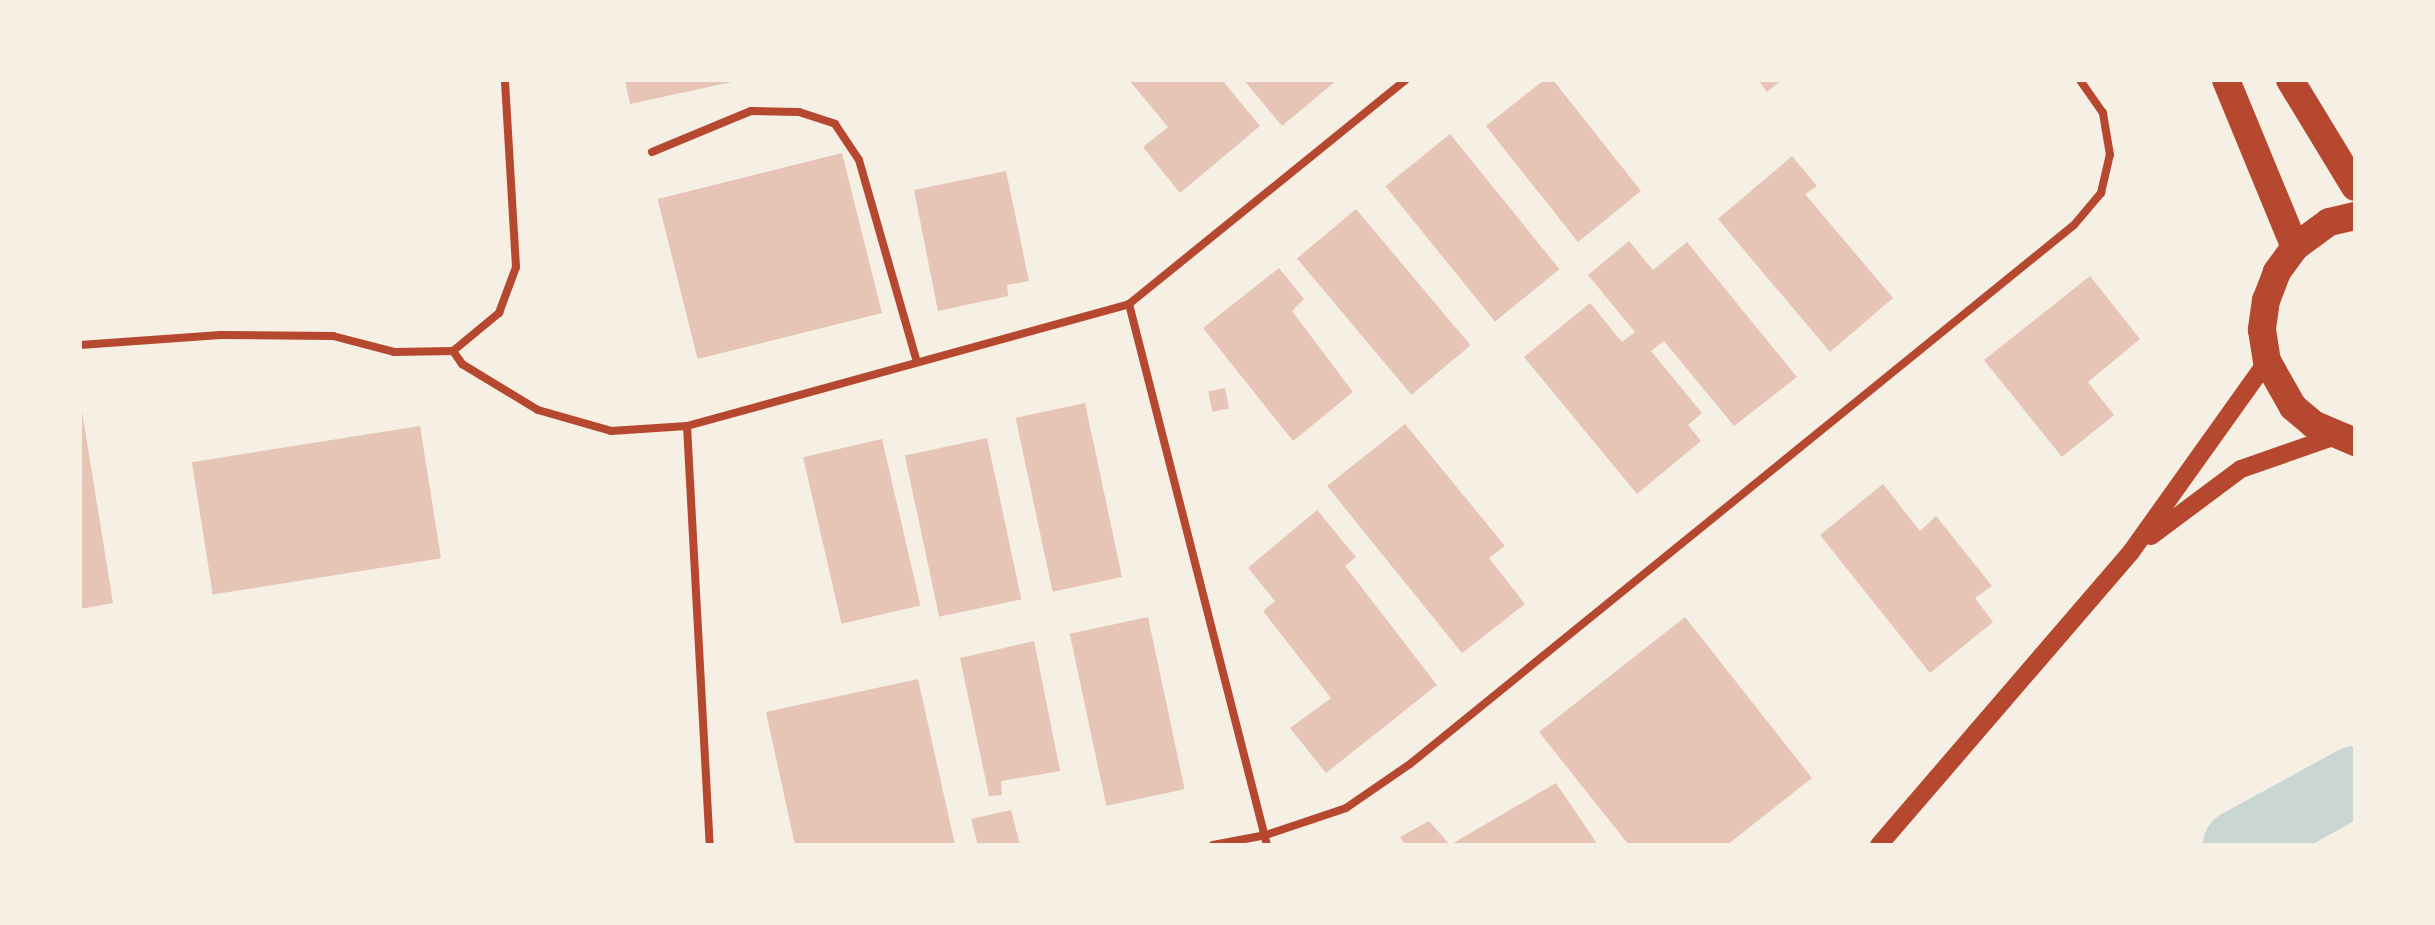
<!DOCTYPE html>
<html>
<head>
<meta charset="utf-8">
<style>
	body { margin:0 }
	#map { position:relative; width:2435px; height:925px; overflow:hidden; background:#f6efe4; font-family:Montserrat,sans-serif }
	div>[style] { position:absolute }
	.river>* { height:70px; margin:-35px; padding:0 35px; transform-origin:35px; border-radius:35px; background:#c9d6d2 }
	.building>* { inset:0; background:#e6c5b7; transform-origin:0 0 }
	.service>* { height:8px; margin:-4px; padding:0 4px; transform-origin:4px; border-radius:4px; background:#b5482f }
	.tertiary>* { height:18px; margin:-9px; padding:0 9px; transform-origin:9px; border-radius:9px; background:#b5482f }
	.trunk>* { height:28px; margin:-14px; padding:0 14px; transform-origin:14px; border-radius:14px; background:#b5482f }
	span { translate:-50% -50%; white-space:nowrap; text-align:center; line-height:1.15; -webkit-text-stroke:8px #f6efe4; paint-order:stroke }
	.frame { position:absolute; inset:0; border:82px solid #f6efe4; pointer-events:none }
</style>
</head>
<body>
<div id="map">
	<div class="river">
		<i style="left:2238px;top:845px;width:133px;rotate:-28.7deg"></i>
	</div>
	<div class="building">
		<i style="clip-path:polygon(625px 80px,732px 80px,732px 82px,630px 104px)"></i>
		<i style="clip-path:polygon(1129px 80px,1222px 80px,1260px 126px,1180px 193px,1143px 147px,1168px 127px)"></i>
		<i style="clip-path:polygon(1244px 80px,1337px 80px,1282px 126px)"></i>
		<i style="clip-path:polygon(1544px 80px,1553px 80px,1641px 191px,1578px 242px,1486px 126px)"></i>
		<i style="clip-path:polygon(1758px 80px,1782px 80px,1767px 92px)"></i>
		<i style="left:1450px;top:134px;width:174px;height:83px;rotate:51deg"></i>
		<i style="left:842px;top:153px;width:165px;height:190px;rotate:76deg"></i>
		<i style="clip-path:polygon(1792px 156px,1817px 186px,1805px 194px,1893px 298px,1830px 352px,1718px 219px)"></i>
		<i style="clip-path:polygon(1006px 171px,1029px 281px,1007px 285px,1008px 296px,938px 311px,914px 190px)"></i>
		<i style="left:1356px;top:209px;width:178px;height:77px;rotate:50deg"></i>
		<i style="clip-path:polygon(1629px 241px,1653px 270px,1687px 242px,1797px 377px,1734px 426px,1664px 341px,1651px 351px,1702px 413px,1688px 425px,1701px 441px,1637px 494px,1524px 357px,1590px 303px,1622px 342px,1635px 332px,1588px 275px)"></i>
		<i style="clip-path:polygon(1279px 268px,1304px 299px,1292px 311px,1353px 392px,1293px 441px,1203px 328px)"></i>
		<i style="clip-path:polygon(2090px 276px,2140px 339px,2088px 382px,2114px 415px,2062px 457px,1984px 360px)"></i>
		<i style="left:1225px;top:388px;width:21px;height:17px;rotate:79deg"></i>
		<i style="clip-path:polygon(80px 399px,113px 603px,80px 609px)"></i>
		<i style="left:1085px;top:403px;width:178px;height:71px;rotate:78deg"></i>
		<i style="clip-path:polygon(1405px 424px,1505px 546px,1489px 558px,1525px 604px,1462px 653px,1327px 486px)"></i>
		<i style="left:420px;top:426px;width:134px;height:231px;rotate:81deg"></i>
		<i style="left:987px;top:438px;width:165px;height:84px;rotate:78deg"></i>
		<i style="left:882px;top:439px;width:171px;height:81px;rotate:77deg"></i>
		<i style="clip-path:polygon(1883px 484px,1920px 531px,1936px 516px,1992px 586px,1975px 598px,1993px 622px,1930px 673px,1820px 535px)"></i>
		<i style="clip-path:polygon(1317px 510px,1356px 557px,1345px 566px,1437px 685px,1326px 773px,1290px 728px,1331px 698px,1263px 611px,1275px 601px,1248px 568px)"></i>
		<i style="left:1148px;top:617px;width:176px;height:80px;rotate:78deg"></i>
		<i style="clip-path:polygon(1685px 617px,1812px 778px,1727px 845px,1629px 845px,1539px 732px)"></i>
		<i style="clip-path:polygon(1034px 641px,1060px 771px,1001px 781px,1002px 795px,989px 796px,960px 658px)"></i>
		<i style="clip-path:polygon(918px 679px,955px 845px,795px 845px,766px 712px)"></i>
		<i style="clip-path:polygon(1556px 783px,1598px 845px,1406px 845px,1400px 837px,1429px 821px,1450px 845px)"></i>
		<i style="clip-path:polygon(1011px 810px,1020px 845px,978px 845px,971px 819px)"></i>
	</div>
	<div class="service">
		<i style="left:652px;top:152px;width:107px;rotate:-22.5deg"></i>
		<i style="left:751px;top:111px;width:48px;rotate:1.2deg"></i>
		<i style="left:799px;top:112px;width:38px;rotate:18deg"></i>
		<i style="left:835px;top:124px;width:43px;rotate:56.3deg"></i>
		<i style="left:859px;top:160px;width:207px;rotate:74deg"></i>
		<i style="left:1129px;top:304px;width:558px;rotate:75.69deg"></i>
		<i style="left:80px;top:345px;width:141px;rotate:-4.1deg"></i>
		<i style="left:221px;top:335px;width:112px;rotate:0.5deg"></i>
		<i style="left:333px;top:336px;width:63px;rotate:14.7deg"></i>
		<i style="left:394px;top:352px;width:59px;rotate:-1deg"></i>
		<i style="left:453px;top:351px;width:60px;rotate:-39.6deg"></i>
		<i style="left:499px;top:313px;width:49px;rotate:-69.7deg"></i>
		<i style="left:516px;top:267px;width:187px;rotate:-93.4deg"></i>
		<i style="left:453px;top:351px;width:16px;rotate:55deg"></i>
		<i style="left:462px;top:364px;width:89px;rotate:31.2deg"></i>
		<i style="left:538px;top:410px;width:76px;rotate:16deg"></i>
		<i style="left:611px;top:431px;width:76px;rotate:-3.8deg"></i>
		<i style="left:687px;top:426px;width:459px;rotate:-15.4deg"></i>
		<i style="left:1129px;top:304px;width:356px;rotate:-39deg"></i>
		<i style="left:687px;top:426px;width:420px;rotate:86.9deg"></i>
		<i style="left:1213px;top:845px;width:54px;rotate:-10.7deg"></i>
		<i style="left:1266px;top:835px;width:84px;rotate:-18.6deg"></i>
		<i style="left:1346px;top:808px;width:78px;rotate:-34.5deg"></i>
		<i style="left:1410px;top:764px;width:855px;rotate:-39.07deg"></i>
		<i style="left:2074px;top:225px;width:42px;rotate:-49.8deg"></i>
		<i style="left:2101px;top:193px;width:39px;rotate:-77deg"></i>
		<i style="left:2110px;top:155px;width:43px;rotate:-99.5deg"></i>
		<i style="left:2103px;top:113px;width:40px;rotate:-124.9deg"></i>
	</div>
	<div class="tertiary">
		<i style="left:2151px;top:536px;width:112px;rotate:-36.7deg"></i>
		<i style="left:2241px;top:469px;width:101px;rotate:-19.2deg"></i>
		<i style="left:1879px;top:845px;width:386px;rotate:-49.3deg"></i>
		<i style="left:2131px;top:552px;width:234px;rotate:-54.5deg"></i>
	</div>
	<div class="trunk">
		<i style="left:2226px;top:80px;width:181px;rotate:67.6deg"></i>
		<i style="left:2290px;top:80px;width:125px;rotate:58.7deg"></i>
		<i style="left:2355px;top:216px;width:27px;rotate:167deg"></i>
		<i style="left:2329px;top:222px;width:42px;rotate:143.7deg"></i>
		<i style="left:2295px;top:247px;width:31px;rotate:126deg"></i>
		<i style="left:2277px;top:272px;width:30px;rotate:111deg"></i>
		<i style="left:2266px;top:300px;width:30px;rotate:98deg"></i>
		<i style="left:2262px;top:330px;width:31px;rotate:81deg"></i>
		<i style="left:2267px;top:361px;width:53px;rotate:60.5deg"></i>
		<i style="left:2293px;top:407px;width:26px;rotate:40deg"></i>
		<i style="left:2313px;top:424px;width:46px;rotate:23.2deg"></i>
	</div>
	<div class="frame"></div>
</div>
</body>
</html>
